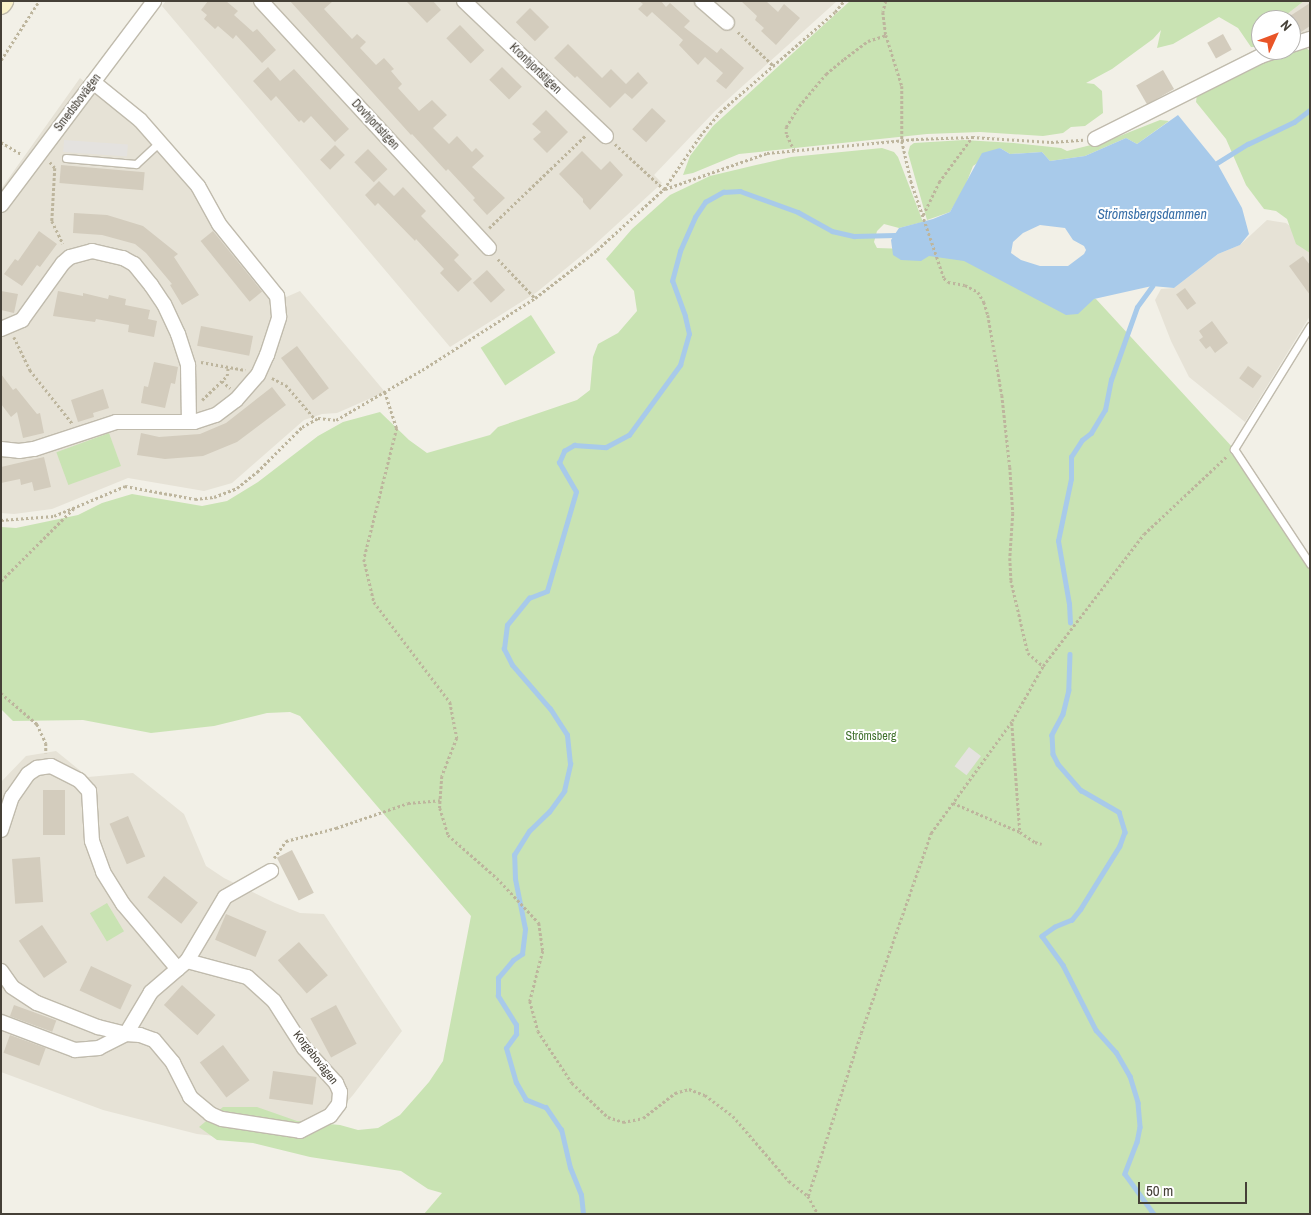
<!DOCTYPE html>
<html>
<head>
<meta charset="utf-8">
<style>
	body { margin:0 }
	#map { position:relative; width:1311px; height:1215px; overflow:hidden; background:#f2f0e7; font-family:"Archivo Narrow",sans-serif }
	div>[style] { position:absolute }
	.residential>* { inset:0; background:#e6e2d6 }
	.green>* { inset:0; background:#c9e3b3; transform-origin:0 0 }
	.parking>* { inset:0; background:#e4e2df; transform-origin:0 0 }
	.water>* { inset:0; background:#a8caea }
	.stream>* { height:4.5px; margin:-2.25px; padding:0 2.25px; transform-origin:2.25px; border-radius:2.25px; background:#a8caea }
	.building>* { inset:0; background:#d3ccbd; transform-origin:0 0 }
	.path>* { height:2.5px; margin-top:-1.25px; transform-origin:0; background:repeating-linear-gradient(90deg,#bdb59d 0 2.5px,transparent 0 5px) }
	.roads { filter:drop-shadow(1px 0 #c0bbad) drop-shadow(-1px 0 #c0bbad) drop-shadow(0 1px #c0bbad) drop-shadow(0 -1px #c0bbad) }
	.lane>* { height:7px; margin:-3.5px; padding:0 3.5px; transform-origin:3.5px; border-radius:3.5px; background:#fff }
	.street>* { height:14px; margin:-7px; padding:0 7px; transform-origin:7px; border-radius:7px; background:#fff }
	.secondary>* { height:20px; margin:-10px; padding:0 10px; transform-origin:10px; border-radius:10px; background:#faf2c9 }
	span { translate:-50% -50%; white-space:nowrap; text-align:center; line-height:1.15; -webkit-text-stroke:4px #fff; paint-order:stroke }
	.street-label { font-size:12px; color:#454037 }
	.park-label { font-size:12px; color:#42722f }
	.water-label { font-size:14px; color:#386fa8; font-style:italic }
	.frame { position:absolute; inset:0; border:2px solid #454037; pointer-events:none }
	.north { position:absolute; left:1251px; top:10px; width:50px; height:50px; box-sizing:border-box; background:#fff; border:1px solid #b5b3af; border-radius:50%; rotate:47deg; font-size:14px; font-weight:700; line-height:20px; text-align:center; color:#454037 }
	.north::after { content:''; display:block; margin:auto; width:18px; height:22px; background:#e95528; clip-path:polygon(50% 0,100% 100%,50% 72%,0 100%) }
	.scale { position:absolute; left:1138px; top:1182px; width:109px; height:22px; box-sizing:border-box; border:2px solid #454037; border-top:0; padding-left:6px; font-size:15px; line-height:18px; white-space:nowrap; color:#454037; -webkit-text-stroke:4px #fff; paint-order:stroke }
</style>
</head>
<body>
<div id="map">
	<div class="residential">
		<i style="clip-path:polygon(166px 1px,837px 1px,715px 111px,654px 175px,662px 183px,591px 248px,537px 292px,450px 347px,162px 6px)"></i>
		<i style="clip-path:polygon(1304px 1px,1310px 1px,1310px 51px,1286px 15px)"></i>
		<i style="clip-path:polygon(80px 78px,137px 126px,164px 154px,284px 298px,300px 291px,385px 392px,337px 413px,322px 414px,304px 420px,232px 483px,204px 491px,128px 478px,52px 509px,14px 514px,1px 513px,1px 189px)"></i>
		<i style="clip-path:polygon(1267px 220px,1286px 223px,1310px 241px,1310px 316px,1245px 422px,1189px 377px,1171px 341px,1155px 300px,1161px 289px,1174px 288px,1218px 254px,1240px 245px)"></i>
		<i style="clip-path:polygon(56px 751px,88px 777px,133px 773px,184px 814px,206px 866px,224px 878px,275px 903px,300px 913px,324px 914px,402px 1031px,353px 1095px,317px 1136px,302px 1146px,197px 1134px,103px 1110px,1px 1072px,1px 782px,26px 756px)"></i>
	</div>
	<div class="green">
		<i style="clip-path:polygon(850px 1px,1304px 1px,1286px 15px,1284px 20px,1261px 20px,1261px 47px,1251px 47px,1238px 28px,1219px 17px,1173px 44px,1157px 48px,1161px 30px,1153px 39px,1112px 69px,1086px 83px,1094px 84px,1102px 91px,1103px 113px,1085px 126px,1071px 127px,1063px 133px,1043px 136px,980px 132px,927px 134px,749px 153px,739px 154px,693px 173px,683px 175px,690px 156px,713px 126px)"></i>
		<i style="clip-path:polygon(1305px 47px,1310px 51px,1310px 253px,1296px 244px,1287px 219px,1276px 211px,1264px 209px,1246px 185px,1226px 139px,1196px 102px,1197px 95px,1266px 58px,1289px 50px)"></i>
		<i style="clip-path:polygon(1160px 120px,1169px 121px,1137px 144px,1126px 138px,1085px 156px,1050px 161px,1042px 152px,1010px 154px,1000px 148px,973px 166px,964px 189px,950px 212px,927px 220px,908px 153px,910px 146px,914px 143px,964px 140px,1014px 143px,1061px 148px,1067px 151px,1107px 141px)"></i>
		<i style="clip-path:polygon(882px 148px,894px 152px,898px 157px,923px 222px,899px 228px,884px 224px,877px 231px,874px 242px,877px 248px,965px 251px,1096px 299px,1234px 449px,1310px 570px,1310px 1214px,424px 1214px,442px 1193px,428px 1189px,401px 1171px,310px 1157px,253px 1143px,217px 1140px,199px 1127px,223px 1107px,257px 1107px,297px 1121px,340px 1125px,358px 1130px,378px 1128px,400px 1115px,429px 1082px,443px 1061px,471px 916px,300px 716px,290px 712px,267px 713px,214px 726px,151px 733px,83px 720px,13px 721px,1px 709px,1px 527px,16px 528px,78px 515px,102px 503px,132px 494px,202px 506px,227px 501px,258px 482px,318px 436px,343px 422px,380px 412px,409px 440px,427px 453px,490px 435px,498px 427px,577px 400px,590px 390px,593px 357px,598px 344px,618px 333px,637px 311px,634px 291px,606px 259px,632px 229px,670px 195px,710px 176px,756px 165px,791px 157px)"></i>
		<i style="left:531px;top:315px;width:45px;height:60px;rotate:57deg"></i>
		<i style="left:109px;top:433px;width:35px;height:56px;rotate:70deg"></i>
		<i style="left:107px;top:903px;width:33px;height:20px;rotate:59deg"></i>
	</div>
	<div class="parking">
		<i style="left:64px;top:140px;width:64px;height:12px;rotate:4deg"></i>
		<i style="left:969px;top:747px;width:15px;height:24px;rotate:37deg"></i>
	</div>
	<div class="water">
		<i style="clip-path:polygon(evenodd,1178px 115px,1217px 163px,1242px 208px,1249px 234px,1240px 245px,1218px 254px,1174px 288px,1152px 286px,1094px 299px,1078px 314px,1066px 315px,964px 261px,929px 256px,921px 261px,901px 260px,893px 255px,891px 240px,899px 228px,933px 219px,950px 212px,982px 153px,1000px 148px,1010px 154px,1042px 152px,1050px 161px,1085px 156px,1126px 138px,1137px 144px,1178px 115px,1040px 225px,1065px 228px,1073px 240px,1084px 246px,1086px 250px,1084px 254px,1068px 266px,1040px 266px,1021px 260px,1011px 253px,1013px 242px,1023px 233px,1040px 225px)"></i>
	</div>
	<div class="stream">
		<i style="left:1217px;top:163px;width:36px;rotate:-32deg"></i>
		<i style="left:1248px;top:144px;width:51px;rotate:-25.6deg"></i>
		<i style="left:1294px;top:122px;width:20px;rotate:-37deg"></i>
		<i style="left:1070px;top:623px;width:19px;rotate:-93deg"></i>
		<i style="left:1069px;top:604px;width:64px;rotate:-99.9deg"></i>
		<i style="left:1058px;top:541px;width:63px;rotate:-78.2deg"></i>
		<i style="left:1071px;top:479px;width:22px;rotate:-90deg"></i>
		<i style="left:1071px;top:457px;width:20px;rotate:-57deg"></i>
		<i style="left:1082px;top:440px;width:11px;rotate:-38deg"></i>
		<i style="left:1091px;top:433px;width:27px;rotate:-59deg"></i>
		<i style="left:1105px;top:410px;width:31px;rotate:-79deg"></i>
		<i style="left:1111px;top:380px;width:77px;rotate:-70.4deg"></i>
		<i style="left:1137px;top:307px;width:26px;rotate:-54deg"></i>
		<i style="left:1070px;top:654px;width:36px;rotate:92deg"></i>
		<i style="left:1069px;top:690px;width:25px;rotate:104deg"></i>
		<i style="left:1063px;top:714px;width:24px;rotate:118deg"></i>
		<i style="left:1052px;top:735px;width:19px;rotate:87deg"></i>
		<i style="left:1053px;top:754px;width:11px;rotate:63deg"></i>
		<i style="left:1058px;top:764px;width:35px;rotate:49deg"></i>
		<i style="left:1081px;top:790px;width:44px;rotate:30.1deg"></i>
		<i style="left:1119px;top:812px;width:21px;rotate:73deg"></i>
		<i style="left:1125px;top:832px;width:15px;rotate:110deg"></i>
		<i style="left:1120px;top:846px;width:74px;rotate:121.8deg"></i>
		<i style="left:1081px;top:909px;width:14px;rotate:129deg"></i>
		<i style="left:1072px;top:920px;width:18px;rotate:158deg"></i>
		<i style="left:1055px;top:927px;width:16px;rotate:145deg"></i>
		<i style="left:1042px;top:936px;width:36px;rotate:54deg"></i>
		<i style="left:1063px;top:965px;width:73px;rotate:63.1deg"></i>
		<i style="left:1096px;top:1030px;width:30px;rotate:48deg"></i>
		<i style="left:1116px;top:1052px;width:28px;rotate:60deg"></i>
		<i style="left:1130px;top:1076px;width:28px;rotate:73deg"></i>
		<i style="left:1138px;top:1103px;width:24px;rotate:85deg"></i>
		<i style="left:1140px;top:1127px;width:15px;rotate:101deg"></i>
		<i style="left:1137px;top:1142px;width:34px;rotate:111deg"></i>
		<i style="left:1125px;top:1174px;width:49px;rotate:54.1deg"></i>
		<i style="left:583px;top:1214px;width:19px;rotate:-96deg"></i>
		<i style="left:581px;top:1195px;width:29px;rotate:-112deg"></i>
		<i style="left:570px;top:1168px;width:39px;rotate:-103deg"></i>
		<i style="left:561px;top:1130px;width:27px;rotate:-124deg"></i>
		<i style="left:546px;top:1108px;width:22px;rotate:-158deg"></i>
		<i style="left:526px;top:1100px;width:20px;rotate:-120deg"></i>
		<i style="left:516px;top:1083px;width:36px;rotate:-106deg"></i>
		<i style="left:506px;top:1048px;width:17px;rotate:-54deg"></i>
		<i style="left:516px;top:1034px;width:9px;rotate:-90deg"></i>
		<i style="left:516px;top:1025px;width:34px;rotate:-122deg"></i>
		<i style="left:498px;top:996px;width:18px;rotate:-90deg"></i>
		<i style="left:498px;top:978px;width:23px;rotate:-50deg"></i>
		<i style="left:513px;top:960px;width:11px;rotate:-34deg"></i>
		<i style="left:522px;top:954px;width:25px;rotate:-83deg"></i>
		<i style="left:525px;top:929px;width:51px;rotate:-101.3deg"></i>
		<i style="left:515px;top:879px;width:24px;rotate:-92deg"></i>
		<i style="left:514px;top:855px;width:28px;rotate:-58deg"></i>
		<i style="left:529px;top:831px;width:28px;rotate:-44deg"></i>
		<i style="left:549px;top:812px;width:26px;rotate:-54deg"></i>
		<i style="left:564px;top:791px;width:28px;rotate:-77deg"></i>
		<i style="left:570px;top:764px;width:29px;rotate:-96deg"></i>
		<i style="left:567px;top:735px;width:31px;rotate:-123deg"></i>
		<i style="left:550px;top:709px;width:58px;rotate:-130.8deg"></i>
		<i style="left:512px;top:665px;width:18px;rotate:-117deg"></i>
		<i style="left:504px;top:649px;width:24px;rotate:-83deg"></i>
		<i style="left:507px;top:625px;width:35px;rotate:-51deg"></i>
		<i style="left:529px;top:598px;width:19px;rotate:-21deg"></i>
		<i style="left:547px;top:591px;width:103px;rotate:-73.7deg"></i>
		<i style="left:576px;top:492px;width:34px;rotate:-120deg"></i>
		<i style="left:559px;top:463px;width:13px;rotate:-67deg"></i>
		<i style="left:564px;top:451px;width:12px;rotate:-31deg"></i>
		<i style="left:574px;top:445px;width:32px;rotate:4deg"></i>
		<i style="left:606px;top:447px;width:26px;rotate:-28deg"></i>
		<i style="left:629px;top:435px;width:87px;rotate:-53.9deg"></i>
		<i style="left:680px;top:365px;width:32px;rotate:-74deg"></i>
		<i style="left:689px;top:334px;width:18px;rotate:-103deg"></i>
		<i style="left:685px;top:316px;width:37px;rotate:-110deg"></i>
		<i style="left:672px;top:281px;width:31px;rotate:-75deg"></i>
		<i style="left:680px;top:251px;width:37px;rotate:-66deg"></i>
		<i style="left:695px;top:217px;width:18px;rotate:-56deg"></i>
		<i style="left:705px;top:202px;width:21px;rotate:-29deg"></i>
		<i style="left:723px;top:192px;width:17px;rotate:-3deg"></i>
		<i style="left:740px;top:191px;width:62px;rotate:19.9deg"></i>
		<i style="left:798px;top:212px;width:39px;rotate:29deg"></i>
		<i style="left:832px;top:231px;width:23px;rotate:13deg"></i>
		<i style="left:854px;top:236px;width:41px;rotate:-1.4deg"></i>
	</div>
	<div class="building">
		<i style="clip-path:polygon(208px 1px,226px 1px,238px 11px,234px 15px,253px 32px,257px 29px,276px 50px,262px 63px,236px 35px,233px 39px,218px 26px,215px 29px,204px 19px,207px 15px,201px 10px)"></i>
		<i style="clip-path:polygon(290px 1px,333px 1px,324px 9px,352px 39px,357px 34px,366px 42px,360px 48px,376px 65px,384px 58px,394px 69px,391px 71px,402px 84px,398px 88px,419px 111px,432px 100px,447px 115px,433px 128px,449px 144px,457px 136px,472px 152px,476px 148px,484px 156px,472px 167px,505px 198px,487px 215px,473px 200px,475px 198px,448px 169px,446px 171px,412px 134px,411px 135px)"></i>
		<i style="clip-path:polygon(406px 1px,433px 1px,441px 10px,427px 23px)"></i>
		<i style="clip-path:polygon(639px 1px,661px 1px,666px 7px,670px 3px,690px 21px,684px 27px,717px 53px,721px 48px,744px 68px,726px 89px,716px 81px,723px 73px,705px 57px,698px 65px,679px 45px,683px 40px,652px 12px,647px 17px,638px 9px,643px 4px)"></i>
		<i style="clip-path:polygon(741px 1px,766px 1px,778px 12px,784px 4px,800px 18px,776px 45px,761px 31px,764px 28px,755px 20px,757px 16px)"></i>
		<i style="clip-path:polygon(1310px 3px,1310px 26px,1301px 32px,1290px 16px)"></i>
		<i style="left:530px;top:8px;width:27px;height:20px;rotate:45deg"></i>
		<i style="left:460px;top:25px;width:35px;height:19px;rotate:46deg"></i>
		<i style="left:1223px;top:34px;width:18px;height:18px;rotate:61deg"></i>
		<i style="clip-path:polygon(568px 44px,602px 78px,611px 69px,626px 84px,638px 72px,648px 83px,632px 99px,625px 93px,610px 108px,577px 76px,575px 78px,554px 58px)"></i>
		<i style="clip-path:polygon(268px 67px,280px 81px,294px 69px,349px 129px,335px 142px,311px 116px,304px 123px,301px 120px,299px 122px,276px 96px,271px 101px,253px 81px)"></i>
		<i style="left:502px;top:67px;width:28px;height:18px;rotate:45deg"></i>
		<i style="left:1163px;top:70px;width:22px;height:31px;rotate:60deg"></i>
		<i style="left:652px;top:108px;width:19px;height:29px;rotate:43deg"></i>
		<i style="clip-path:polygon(546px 110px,568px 132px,547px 153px,533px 139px,541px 132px,532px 124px)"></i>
		<i style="left:335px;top:145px;width:14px;height:21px;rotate:45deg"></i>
		<i style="left:368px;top:149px;width:28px;height:19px;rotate:46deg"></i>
		<i style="clip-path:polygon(582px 151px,601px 170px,610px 161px,623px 175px,590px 210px,583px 202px,583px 199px,559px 174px)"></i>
		<i style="left:61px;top:165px;width:84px;height:18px;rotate:5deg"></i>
		<i style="clip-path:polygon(379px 181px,394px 196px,403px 187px,426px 211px,421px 216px,459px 255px,454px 260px,472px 279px,458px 292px,440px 273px,444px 269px,416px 239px,415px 241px,378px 203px,375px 206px,365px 195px)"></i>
		<i style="clip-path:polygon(74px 213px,107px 215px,143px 226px,178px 254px,174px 257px,199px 295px,182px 305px,170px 285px,172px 284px,146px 253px,135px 244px,102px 235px,73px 233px)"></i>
		<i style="clip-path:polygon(39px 231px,57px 244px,40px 267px,37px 265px,22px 286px,4px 274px,15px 259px,18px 261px)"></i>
		<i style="left:213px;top:231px;width:78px;height:16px;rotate:51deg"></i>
		<i style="clip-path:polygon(1303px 256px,1310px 265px,1310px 295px,1289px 266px)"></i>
		<i style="left:487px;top:270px;width:27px;height:19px;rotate:48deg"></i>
		<i style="left:1185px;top:288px;width:19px;height:11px;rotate:54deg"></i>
		<i style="clip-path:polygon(1px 291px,18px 294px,14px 313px,1px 310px)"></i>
		<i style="clip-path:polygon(58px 291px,83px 296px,83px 293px,108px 299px,109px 295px,126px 299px,125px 305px,150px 310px,148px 319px,157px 321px,154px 337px,128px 332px,129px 325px,96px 319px,95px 322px,53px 316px)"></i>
		<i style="clip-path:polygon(1212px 321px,1228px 343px,1215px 353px,1210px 346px,1206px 349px,1199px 340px,1203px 337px,1199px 331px)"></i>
		<i style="left:201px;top:326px;width:53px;height:20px;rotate:11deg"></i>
		<i style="left:297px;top:346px;width:53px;height:20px;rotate:53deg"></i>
		<i style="clip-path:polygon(154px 362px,178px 367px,175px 384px,171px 383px,165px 408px,141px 403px,144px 386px,148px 387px)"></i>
		<i style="left:1248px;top:366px;width:17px;height:15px;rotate:36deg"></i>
		<i style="clip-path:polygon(1px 374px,13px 390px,16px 388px,37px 414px,40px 413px,44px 433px,23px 438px,17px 412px,11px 417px,1px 404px)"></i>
		<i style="clip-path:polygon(272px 387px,286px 405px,237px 442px,203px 456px,165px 459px,137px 455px,141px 433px,159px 437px,200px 434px,226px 423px)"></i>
		<i style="clip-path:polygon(103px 389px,109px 408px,93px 413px,94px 417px,78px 422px,71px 400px)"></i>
		<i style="clip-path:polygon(44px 457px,51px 487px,34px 491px,32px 482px,21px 485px,20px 479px,1px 483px,1px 467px)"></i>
		<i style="left:43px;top:790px;width:22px;height:45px"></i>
		<i style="left:128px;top:816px;width:44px;height:20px;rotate:67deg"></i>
		<i style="left:292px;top:850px;width:48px;height:17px;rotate:63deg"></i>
		<i style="left:40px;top:857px;width:45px;height:28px;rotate:86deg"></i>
		<i style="left:164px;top:876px;width:43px;height:27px;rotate:38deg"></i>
		<i style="left:226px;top:914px;width:44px;height:28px;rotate:23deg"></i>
		<i style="left:42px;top:925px;width:45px;height:28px;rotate:56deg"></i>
		<i style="left:299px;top:942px;width:44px;height:28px;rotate:49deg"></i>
		<i style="left:91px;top:966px;width:45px;height:27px;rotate:25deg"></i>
		<i style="left:182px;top:985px;width:45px;height:27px;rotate:42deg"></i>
		<i style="left:14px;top:1005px;width:45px;height:12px;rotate:20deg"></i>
		<i style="left:336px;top:1005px;width:44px;height:29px;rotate:62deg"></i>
		<i style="left:10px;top:1035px;width:38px;height:19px;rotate:20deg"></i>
		<i style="left:223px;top:1045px;width:44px;height:29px;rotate:53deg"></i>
		<i style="left:273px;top:1071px;width:44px;height:28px;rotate:8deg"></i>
	</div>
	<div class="path">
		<i style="left:886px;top:1px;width:11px;rotate:105deg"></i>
		<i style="left:883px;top:12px;width:23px;rotate:83deg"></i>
		<i style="left:886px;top:35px;width:53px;rotate:72.6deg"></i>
		<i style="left:902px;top:86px;width:55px;rotate:90deg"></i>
		<i style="left:902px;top:141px;width:41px;rotate:77.3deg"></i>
		<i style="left:911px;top:181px;width:102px;rotate:71.2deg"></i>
		<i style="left:944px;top:278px;width:6px;rotate:45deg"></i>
		<i style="left:948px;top:282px;width:17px;rotate:10deg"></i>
		<i style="left:965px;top:285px;width:15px;rotate:28deg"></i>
		<i style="left:978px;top:292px;width:12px;rotate:59deg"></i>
		<i style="left:984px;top:302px;width:14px;rotate:73deg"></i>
		<i style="left:988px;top:315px;width:81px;rotate:80.1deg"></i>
		<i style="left:1002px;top:395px;width:72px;rotate:83.7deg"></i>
		<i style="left:1010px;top:467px;width:46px;rotate:86.3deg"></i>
		<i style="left:1013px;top:513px;width:45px;rotate:93.8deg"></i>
		<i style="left:1010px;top:558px;width:22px;rotate:87deg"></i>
		<i style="left:1011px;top:580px;width:75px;rotate:76.9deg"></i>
		<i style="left:1028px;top:653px;width:20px;rotate:41deg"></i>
		<i style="left:738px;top:32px;width:50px;rotate:43.4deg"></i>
		<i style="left:1px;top:60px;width:70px;rotate:-57.2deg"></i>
		<i style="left:1px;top:142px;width:23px;rotate:31deg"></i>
		<i style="left:615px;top:144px;width:67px;rotate:42.6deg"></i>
		<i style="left:794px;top:151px;width:19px;rotate:-115deg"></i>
		<i style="left:786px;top:134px;width:7px;rotate:-90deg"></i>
		<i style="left:786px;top:127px;width:25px;rotate:-58deg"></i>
		<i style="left:799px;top:106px;width:42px;rotate:-49.8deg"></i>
		<i style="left:826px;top:74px;width:23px;rotate:-40deg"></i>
		<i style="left:844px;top:59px;width:30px;rotate:-37deg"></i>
		<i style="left:868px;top:41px;width:19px;rotate:-18deg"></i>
		<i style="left:50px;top:162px;width:8px;rotate:50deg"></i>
		<i style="left:55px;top:168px;width:53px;rotate:93.2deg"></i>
		<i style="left:52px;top:221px;width:25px;rotate:64deg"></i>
		<i style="left:665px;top:189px;width:108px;rotate:-19.4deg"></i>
		<i style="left:767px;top:153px;width:150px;rotate:-5.4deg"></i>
		<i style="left:916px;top:139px;width:56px;rotate:-2deg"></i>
		<i style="left:972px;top:137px;width:79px;rotate:3.6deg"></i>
		<i style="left:1051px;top:142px;width:32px;rotate:-4deg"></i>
		<i style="left:923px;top:215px;width:37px;rotate:-64deg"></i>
		<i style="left:939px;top:182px;width:56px;rotate:-53.7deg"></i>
		<i style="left:489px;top:228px;width:134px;rotate:-43.8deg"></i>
		<i style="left:498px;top:259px;width:54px;rotate:46.5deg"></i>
		<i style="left:14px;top:337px;width:37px;rotate:64deg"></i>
		<i style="left:30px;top:370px;width:68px;rotate:51.6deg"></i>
		<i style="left:201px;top:362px;width:45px;rotate:10.3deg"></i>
		<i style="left:272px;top:378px;width:16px;rotate:27deg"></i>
		<i style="left:286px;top:385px;width:45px;rotate:49.5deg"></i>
		<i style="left:222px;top:381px;width:11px;rotate:41deg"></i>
		<i style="left:385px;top:392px;width:38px;rotate:72deg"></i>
		<i style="left:397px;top:428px;width:135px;rotate:104.1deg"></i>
		<i style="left:364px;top:559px;width:44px;rotate:76.9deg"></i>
		<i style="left:374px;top:602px;width:126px;rotate:52.8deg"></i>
		<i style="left:450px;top:702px;width:37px;rotate:79deg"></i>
		<i style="left:457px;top:738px;width:41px;rotate:111.5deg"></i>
		<i style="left:442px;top:776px;width:32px;rotate:94deg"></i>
		<i style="left:440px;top:808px;width:28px;rotate:73deg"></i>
		<i style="left:448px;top:835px;width:65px;rotate:41.3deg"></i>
		<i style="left:497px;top:878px;width:62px;rotate:47deg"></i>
		<i style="left:539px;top:923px;width:28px;rotate:82deg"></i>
		<i style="left:543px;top:951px;width:52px;rotate:104.6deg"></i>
		<i style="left:530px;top:1001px;width:31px;rotate:75deg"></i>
		<i style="left:538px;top:1031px;width:62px;rotate:56.8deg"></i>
		<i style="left:572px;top:1083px;width:50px;rotate:43.4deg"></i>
		<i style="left:608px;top:1117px;width:16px;rotate:18deg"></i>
		<i style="left:623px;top:1122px;width:20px;rotate:-11deg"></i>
		<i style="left:643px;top:1118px;width:41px;rotate:-38deg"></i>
		<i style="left:675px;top:1093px;width:15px;rotate:-16deg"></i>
		<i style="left:689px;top:1089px;width:17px;rotate:21deg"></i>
		<i style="left:705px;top:1095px;width:35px;rotate:37deg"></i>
		<i style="left:733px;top:1116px;width:86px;rotate:49.3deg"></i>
		<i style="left:789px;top:1181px;width:24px;rotate:38deg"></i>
		<i style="left:808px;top:1196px;width:21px;rotate:61deg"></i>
		<i style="left:202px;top:400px;width:35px;rotate:-44deg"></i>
		<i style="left:227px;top:376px;width:9px;rotate:-84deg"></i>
		<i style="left:1px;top:520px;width:53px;rotate:-4.3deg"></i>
		<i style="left:54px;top:516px;width:77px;rotate:-22.9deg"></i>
		<i style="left:125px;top:486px;width:71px;rotate:10.5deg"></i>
		<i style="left:195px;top:499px;width:19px;rotate:-6deg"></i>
		<i style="left:214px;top:497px;width:25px;rotate:-21deg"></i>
		<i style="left:237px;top:488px;width:26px;rotate:-39deg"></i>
		<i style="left:257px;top:472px;width:64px;rotate:-45deg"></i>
		<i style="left:302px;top:427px;width:18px;rotate:-29deg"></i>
		<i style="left:318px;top:418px;width:18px;rotate:6deg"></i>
		<i style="left:336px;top:420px;width:99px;rotate:-30.2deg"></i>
		<i style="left:422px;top:370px;width:134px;rotate:-32.5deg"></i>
		<i style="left:535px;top:298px;width:78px;rotate:-37.7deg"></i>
		<i style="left:597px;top:250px;width:91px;rotate:-42.3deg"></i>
		<i style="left:664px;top:189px;width:64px;rotate:-55.8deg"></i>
		<i style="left:700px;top:136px;width:31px;rotate:-50deg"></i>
		<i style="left:720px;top:112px;width:152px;rotate:-41deg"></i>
		<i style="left:835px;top:12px;width:14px;rotate:-51deg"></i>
		<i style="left:1px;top:581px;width:103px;rotate:-45deg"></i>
		<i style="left:1px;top:693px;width:48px;rotate:40.7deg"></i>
		<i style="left:37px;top:724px;width:21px;rotate:65deg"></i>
		<i style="left:46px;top:743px;width:10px;rotate:90deg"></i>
		<i style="left:1012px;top:723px;width:109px;rotate:85.8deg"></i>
		<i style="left:953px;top:803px;width:73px;rotate:23.4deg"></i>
		<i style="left:1020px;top:832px;width:18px;rotate:34deg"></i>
		<i style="left:1035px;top:842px;width:7px;rotate:16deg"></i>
		<i style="left:274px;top:858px;width:21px;rotate:-55deg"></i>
		<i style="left:286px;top:841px;width:52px;rotate:-14.6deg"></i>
		<i style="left:336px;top:828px;width:76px;rotate:-19.1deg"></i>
		<i style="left:408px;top:803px;width:32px;rotate:-5deg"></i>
		<i style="left:808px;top:1196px;width:171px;rotate:-72deg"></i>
		<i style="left:861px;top:1033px;width:212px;rotate:-70.7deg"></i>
		<i style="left:931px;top:833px;width:138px;rotate:-54.1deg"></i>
		<i style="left:1012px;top:721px;width:63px;rotate:-60.6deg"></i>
		<i style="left:1043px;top:666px;width:166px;rotate:-52.6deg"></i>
		<i style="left:1144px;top:534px;width:115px;rotate:-43.2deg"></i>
	</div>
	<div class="roads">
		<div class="lane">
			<i style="left:66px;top:158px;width:70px;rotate:4.9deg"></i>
			<i style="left:136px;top:164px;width:33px;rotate:-43deg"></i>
			<i style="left:1310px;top:326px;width:145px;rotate:121.7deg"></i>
			<i style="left:1234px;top:449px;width:138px;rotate:56.5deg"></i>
		</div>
		<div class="street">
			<i style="left:261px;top:1px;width:336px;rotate:47.3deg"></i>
			<i style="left:464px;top:1px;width:196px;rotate:43.6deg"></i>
			<i style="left:702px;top:1px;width:33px;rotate:41deg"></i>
			<i style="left:1291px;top:45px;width:20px;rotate:-18deg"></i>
			<i style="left:1095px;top:139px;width:186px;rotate:-26.6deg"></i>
			<i style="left:1261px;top:56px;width:18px;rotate:-19deg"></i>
			<i style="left:1px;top:205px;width:255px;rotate:-53.1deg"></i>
			<i style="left:1px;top:329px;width:23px;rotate:-23deg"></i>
			<i style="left:22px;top:320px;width:70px;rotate:-54.3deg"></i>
			<i style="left:63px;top:263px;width:9px;rotate:-41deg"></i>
			<i style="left:70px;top:257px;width:23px;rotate:-15deg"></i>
			<i style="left:92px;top:251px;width:32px;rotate:13deg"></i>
			<i style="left:123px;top:258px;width:13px;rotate:29deg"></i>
			<i style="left:134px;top:264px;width:27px;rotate:51deg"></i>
			<i style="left:151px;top:285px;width:23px;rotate:56deg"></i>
			<i style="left:164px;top:304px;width:33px;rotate:65deg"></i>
			<i style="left:178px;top:334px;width:33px;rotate:72deg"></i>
			<i style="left:188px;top:365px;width:57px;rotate:89deg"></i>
			<i style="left:1px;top:449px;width:18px;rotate:6deg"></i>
			<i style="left:19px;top:451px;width:15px;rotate:-8deg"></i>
			<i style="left:34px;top:449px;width:86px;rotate:-18.2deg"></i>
			<i style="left:116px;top:422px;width:78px"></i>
			<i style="left:194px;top:422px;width:23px;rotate:-18deg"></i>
			<i style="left:216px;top:415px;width:25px;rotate:-37deg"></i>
			<i style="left:236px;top:400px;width:33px;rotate:-49deg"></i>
			<i style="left:258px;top:375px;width:22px;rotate:-66deg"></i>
			<i style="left:267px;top:355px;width:40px;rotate:-72deg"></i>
			<i style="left:279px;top:317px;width:21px;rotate:-95deg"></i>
			<i style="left:277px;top:296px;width:92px;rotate:-128.9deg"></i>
			<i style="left:219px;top:224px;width:43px;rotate:-118.9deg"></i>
			<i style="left:198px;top:186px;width:88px;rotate:-131.3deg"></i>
			<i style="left:140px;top:120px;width:60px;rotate:-141deg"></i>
			<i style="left:1px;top:830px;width:35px;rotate:-72deg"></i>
			<i style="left:12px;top:797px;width:28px;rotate:-55deg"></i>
			<i style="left:28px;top:774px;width:11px;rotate:-34deg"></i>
			<i style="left:37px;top:768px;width:14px;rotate:-8deg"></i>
			<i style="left:51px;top:766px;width:31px;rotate:27deg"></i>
			<i style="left:79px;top:780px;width:15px;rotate:48deg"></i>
			<i style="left:89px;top:791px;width:50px;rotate:86.6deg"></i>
			<i style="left:92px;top:841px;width:33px;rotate:70deg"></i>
			<i style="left:103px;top:872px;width:38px;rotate:58deg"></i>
			<i style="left:123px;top:904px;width:85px;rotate:49.8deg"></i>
			<i style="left:187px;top:961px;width:74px;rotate:-59.3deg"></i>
			<i style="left:225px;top:897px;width:53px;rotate:-29.5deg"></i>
			<i style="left:1px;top:971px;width:19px;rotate:55deg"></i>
			<i style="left:12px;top:987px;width:30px;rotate:33deg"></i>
			<i style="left:37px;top:1003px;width:66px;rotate:21.5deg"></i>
			<i style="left:98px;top:1027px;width:29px;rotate:14deg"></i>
			<i style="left:126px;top:1034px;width:14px;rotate:4deg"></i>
			<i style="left:140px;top:1035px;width:15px;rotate:20deg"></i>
			<i style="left:154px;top:1040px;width:30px;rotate:50deg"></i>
			<i style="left:173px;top:1063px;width:38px;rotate:63deg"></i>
			<i style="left:190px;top:1097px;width:26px;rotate:40deg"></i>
			<i style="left:210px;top:1114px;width:13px;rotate:23deg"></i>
			<i style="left:222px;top:1119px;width:79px;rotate:8.7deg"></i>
			<i style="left:300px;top:1131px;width:34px;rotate:-27deg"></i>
			<i style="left:330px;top:1116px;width:15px;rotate:-53deg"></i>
			<i style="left:339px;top:1104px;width:12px;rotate:-85deg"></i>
			<i style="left:340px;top:1092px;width:10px;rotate:-114deg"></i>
			<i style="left:336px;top:1083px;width:47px;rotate:-132.4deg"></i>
			<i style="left:304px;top:1048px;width:56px;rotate:-122.6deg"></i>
			<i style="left:274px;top:1001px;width:36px;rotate:-138deg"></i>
			<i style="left:247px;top:977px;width:62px;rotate:-165.1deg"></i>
			<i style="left:187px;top:961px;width:48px;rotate:139.3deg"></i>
			<i style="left:151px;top:992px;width:49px;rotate:120.8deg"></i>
			<i style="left:126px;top:1034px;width:30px;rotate:153deg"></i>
			<i style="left:99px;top:1048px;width:24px;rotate:175deg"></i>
			<i style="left:75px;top:1050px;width:79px;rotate:-159.3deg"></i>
		</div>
		<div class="secondary">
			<i style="left:1px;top:4px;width:4px;rotate:-56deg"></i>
		</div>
	</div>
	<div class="street-label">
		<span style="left:535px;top:69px;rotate:44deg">Kronhjortstigen</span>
		<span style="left:78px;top:103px;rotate:-53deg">Smedsbovägen</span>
		<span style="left:375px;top:125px;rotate:47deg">Dovhjortstigen</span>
		<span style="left:315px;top:1058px;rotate:52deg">Korgebovägen</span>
	</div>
	<div class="park-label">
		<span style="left:871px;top:737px">Strömsberg</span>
	</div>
	<div class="water-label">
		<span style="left:1152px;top:214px">Strömsbergsdammen</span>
	</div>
	<div class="frame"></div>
	<div class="north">N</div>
	<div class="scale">50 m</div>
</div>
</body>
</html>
